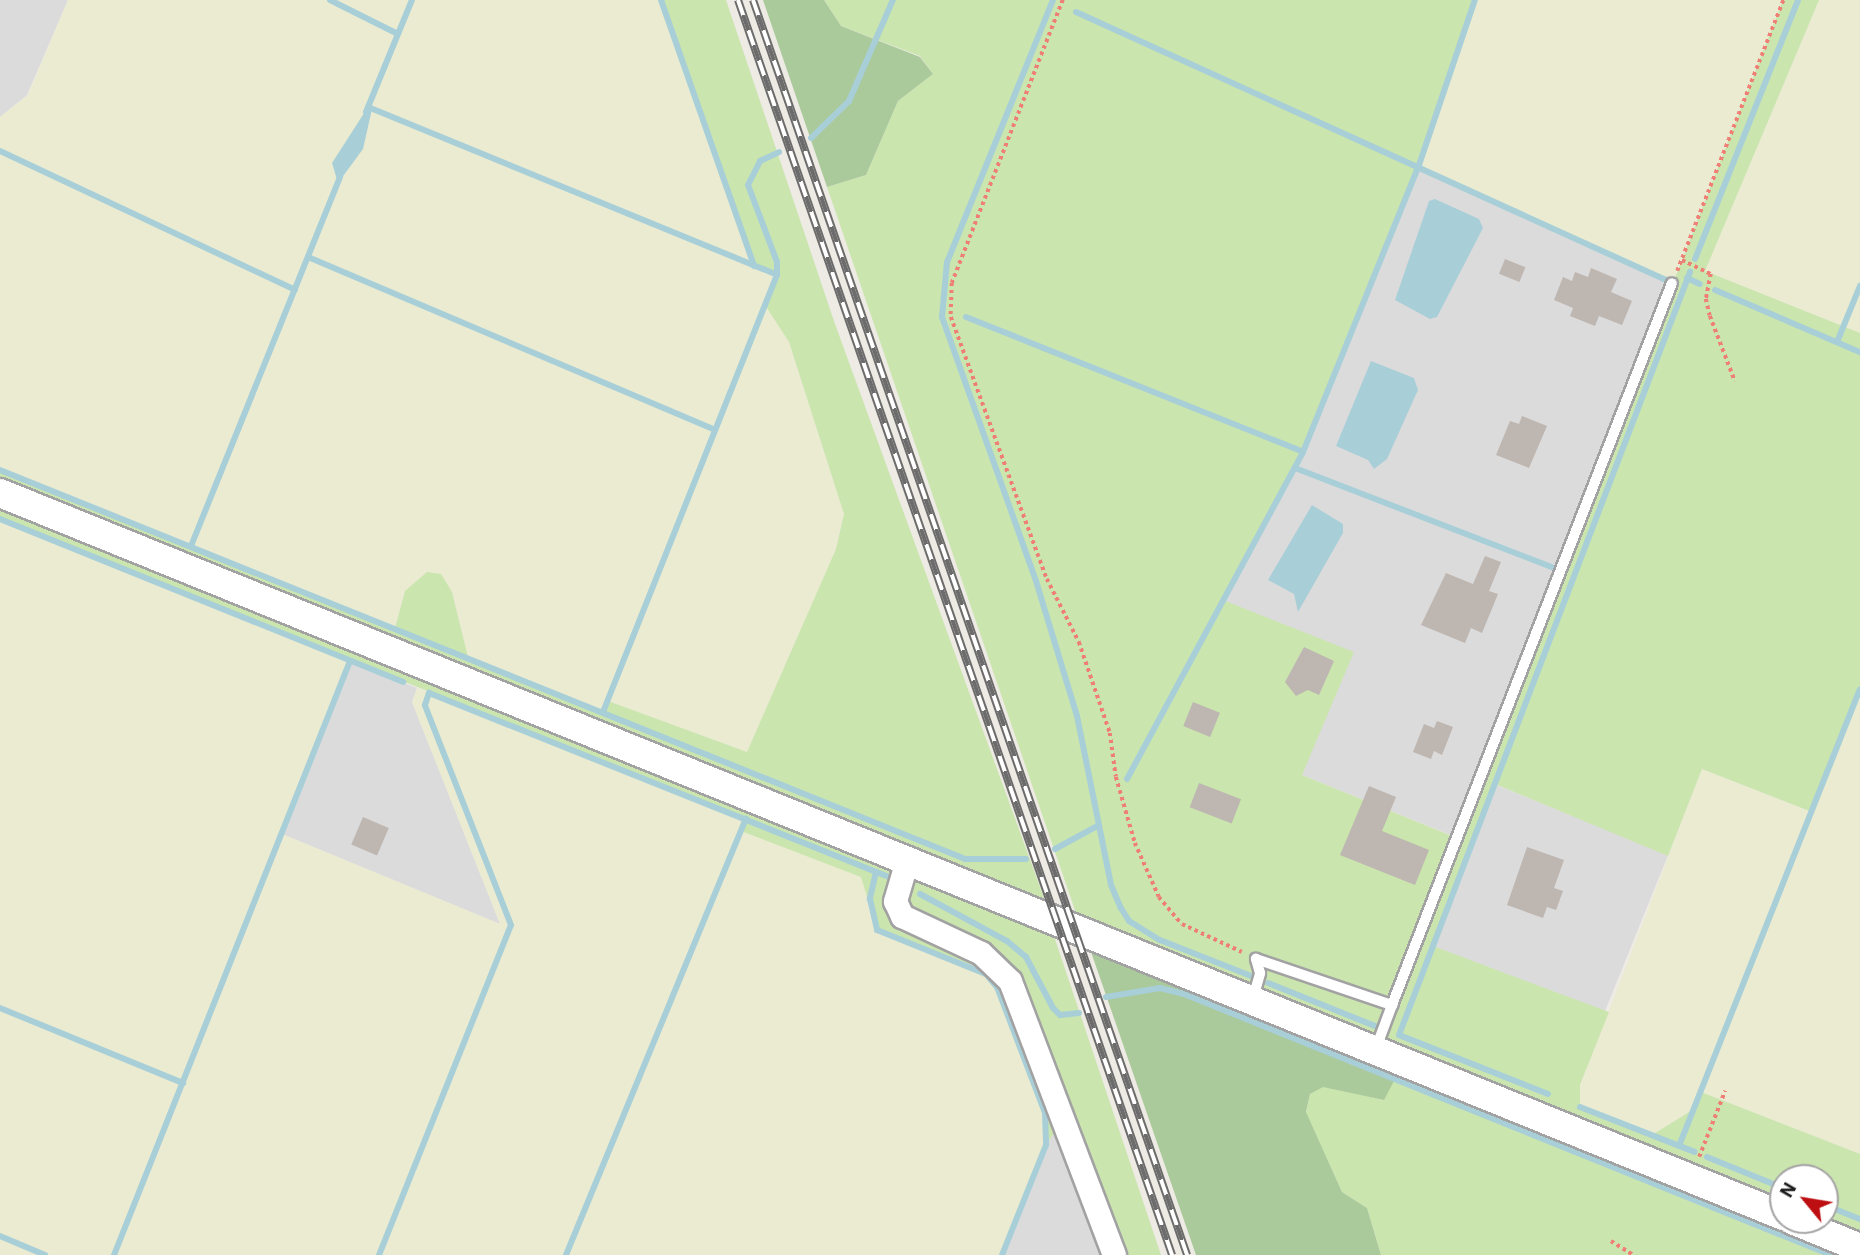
<!DOCTYPE html>
<html>
<head>
<meta charset="utf-8">
<style>
	body { margin:0 }
	#map { position:relative; width:1860px; height:1255px; overflow:hidden; background:#eeeae4; font-family:"IBM Plex Sans",sans-serif }
	div>[style] { position:absolute }
	.residential>* { inset:0; background:#dcdbdb; transform-origin:0 0 }
	.farmland>* { inset:0; background:#eaebd1 }
	.grass>* { inset:0; background:#cae5ae }
	.forest>* { inset:0; background:#abca9c }
	.water>* { inset:0; background:#a8cfd8 }
	.stream>* { height:6px; margin:-3px; padding:0 3px; transform-origin:3px; border-radius:3px; background:#a8cfd8 }
	.building>* { inset:0; background:#beb6b1; transform-origin:0 0 }
	.path>* { height:3.5px; margin-top:-1.75px; transform-origin:0; background:repeating-linear-gradient(90deg,#ef7e74 0 3.5px,transparent 0 7px) }
	.roads { filter:drop-shadow(2px 0 #a2a2a2) drop-shadow(-2px 0 #a2a2a2) drop-shadow(0 2px #a2a2a2) drop-shadow(0 -2px #a2a2a2) }
	.service>* { height:10px; margin:-5px; padding:0 5px; transform-origin:5px; border-radius:5px; background:#fff }
	.minor>* { height:23px; margin:-11.5px; padding:0 11.5px; transform-origin:11.5px; border-radius:11.5px; background:#fff }
	.tertiary>* { height:28px; margin:-14px; padding:0 14px; transform-origin:14px; border-radius:14px; background:#fff }
	.rail>* { height:8px; margin-top:-4px; transform-origin:0; background:repeating-linear-gradient(90deg,#fff 0 16px,#6c6c6c 0 32px); box-sizing:border-box; border-block:2px solid #6c6c6c }
	span { translate:-50% -50%; white-space:nowrap; text-align:center; line-height:1.15; -webkit-text-stroke:5px #fff; paint-order:stroke }
	.north { position:absolute; left:1769px; top:1164px; width:70px; height:70px; box-sizing:border-box; background:#fff; border:2px solid #a5a5a5; border-radius:50%; rotate:300deg; font-size:19px; font-weight:700; line-height:28px; text-align:center; color:#1e1e1e }
	.north::after { content:''; display:block; margin:auto; width:24px; height:32px; background:#bd0f12; clip-path:polygon(50% 0,100% 100%,50% 72%,0 100%) }
</style>
</head>
<body>
<div id="map">
	<div class="residential">
		<i style="clip-path:polygon(0 0,68px 0,27px 95px,0 117px)"></i>
		<i style="clip-path:polygon(1418px 168px,1672px 283px,1458px 838px,1302px 775px,1223px 600px,1303px 452px)"></i>
		<i style="clip-path:polygon(350px 661px,417px 688px,412px 702px,500px 924px,282px 834px)"></i>
		<i style="left:1494px;top:784px;width:188px;height:173px;rotate:22deg"></i>
		<i style="clip-path:polygon(1063px 1119px,1114px 1255px,1002px 1255px,1046px 1145px)"></i>
	</div>
	<div class="farmland">
		<i style="clip-path:polygon(68px 0,661px 0,754px 266px,777px 275px,765px 305px,789px 342px,844px 514px,836px 549px,747px 752px,608px 701px,603px 712px,468px 657px,452px 592px,405px 591px,395px 628px,0 470px,0 117px,28px 95px)"></i>
		<i style="clip-path:polygon(1475px 0,1783px 0,1672px 283px,1418px 168px)"></i>
		<i style="clip-path:polygon(1819px 0,1860px 0,1860px 333px,1705px 271px)"></i>
		<i style="clip-path:polygon(0 519px,350px 661px,282px 834px,500px 924px,412px 702px,417px 688px,746px 819px,742px 831px,862px 877px,871px 918px,972px 965px,997px 987px,1045px 1113px,1046px 1145px,1002px 1255px,0 1255px)"></i>
		<i style="clip-path:polygon(1860px 690px,1860px 1154px,1701px 1092px,1694px 1109px,1652px 1135px,1580px 1107px,1580px 1086px,1702px 769px,1811px 812px)"></i>
	</div>
	<div class="grass">
		<i style="clip-path:polygon(661px 0,726px 0,835px 324px,1048px 909px,0 481px,0 470px,395px 628px,405px 591px,427px 572px,441px 574px,452px 592px,468px 657px,603px 712px,608px 701px,747px 752px,836px 549px,844px 514px,789px 342px,765px 305px,777px 275px,754px 266px)"></i>
		<i style="clip-path:polygon(824px 0,1475px 0,1418px 168px,1303px 452px,1223px 600px,1354px 652px,1302px 775px,1457px 838px,1783px 0,1819px 0,1705px 271px,1860px 333px,1860px 690px,1812px 812px,1702px 769px,1668px 856px,1495px 784px,1433px 946px,1609px 1012px,1580px 1085px,1580px 1107px,1652px 1135px,1694px 1109px,1701px 1092px,1860px 1154px,1860px 1236px,1825px 1220px,1825px 1178px,1783px 1178px,1783px 1204px,1079px 922px,827px 187px,866px 175px,898px 101px,933px 74px,920px 56px,841px 26px)"></i>
		<i style="clip-path:polygon(0 507px,1054px 936px,1161px 1255px,1114px 1255px,1063px 1120px,1046px 1145px,1045px 1113px,997px 987px,972px 965px,877px 930px,861px 877px,741px 831px,745px 819px,0 519px)"></i>
		<i style="clip-path:polygon(1302px 1033px,1852px 1255px,1381px 1255px,1367px 1208px,1342px 1192px,1306px 1113px,1310px 1094px,1323px 1086px,1384px 1100px,1298px 1040px)"></i>
	</div>
	<div class="forest">
		<i style="clip-path:polygon(763px 0,824px 0,841px 26px,920px 57px,933px 74px,898px 101px,866px 175px,827px 187px)"></i>
		<i style="clip-path:polygon(1090px 949px,1302px 1033px,1299px 1040px,1395px 1079px,1384px 1100px,1323px 1087px,1310px 1094px,1306px 1112px,1342px 1192px,1367px 1208px,1381px 1255px,1196px 1255px)"></i>
	</div>
	<div class="water">
		<i style="clip-path:polygon(368px 107px,372px 109px,363px 149px,338px 183px,332px 163px)"></i>
		<i style="clip-path:polygon(1435px 199px,1479px 219px,1483px 228px,1437px 317px,1430px 319px,1395px 300px,1429px 201px)"></i>
		<i style="clip-path:polygon(1371px 361px,1414px 378px,1418px 390px,1387px 459px,1374px 469px,1368px 460px,1336px 446px)"></i>
		<i style="clip-path:polygon(1312px 505px,1343px 524px,1343px 533px,1298px 612px,1294px 594px,1268px 580px)"></i>
	</div>
	<div class="stream">
		<i style="left:330px;top:0;width:76px;rotate:26.6deg"></i>
		<i style="left:661px;top:0;width:282px;rotate:70.7deg"></i>
		<i style="left:1053px;top:0;width:283px;rotate:112deg"></i>
		<i style="left:947px;top:262px;width:55px;rotate:95.2deg"></i>
		<i style="left:942px;top:317px;width:280px;rotate:70.4deg"></i>
		<i style="left:1036px;top:581px;width:141px;rotate:73.1deg"></i>
		<i style="left:1077px;top:716px;width:172px;rotate:78.6deg"></i>
		<i style="left:1111px;top:885px;width:25px;rotate:67deg"></i>
		<i style="left:1121px;top:908px;width:15px;rotate:58deg"></i>
		<i style="left:1129px;top:921px;width:36px;rotate:32deg"></i>
		<i style="left:1160px;top:940px;width:98px;rotate:21.6deg"></i>
		<i style="left:1076px;top:12px;width:648px;rotate:24.43deg"></i>
		<i style="left:368px;top:107px;width:442px;rotate:22.3deg"></i>
		<i style="left:366px;top:112px;width:121px;rotate:-67.7deg"></i>
		<i style="left:811px;top:138px;width:53px;rotate:-44.2deg"></i>
		<i style="left:849px;top:101px;width:110px;rotate:-66.5deg"></i>
		<i style="left:0;top:151px;width:326px;rotate:25.2deg"></i>
		<i style="left:308px;top:257px;width:442px;rotate:23deg"></i>
		<i style="left:1695px;top:259px;width:279px;rotate:-68.3deg"></i>
		<i style="left:1687px;top:278px;width:14px;rotate:25deg"></i>
		<i style="left:1715px;top:290px;width:158px;rotate:23.2deg"></i>
		<i style="left:966px;top:317px;width:363px;rotate:21.8deg"></i>
		<i style="left:1837px;top:342px;width:61px;rotate:-67.7deg"></i>
		<i style="left:1295px;top:468px;width:275px;rotate:21.1deg"></i>
		<i style="left:0;top:470px;width:1040px;rotate:21.95deg"></i>
		<i style="left:965px;top:859px;width:61px"></i>
		<i style="left:0;top:519px;width:435px;rotate:22deg"></i>
		<i style="left:191px;top:546px;width:398px;rotate:-68deg"></i>
		<i style="left:603px;top:712px;width:470px;rotate:-68.3deg"></i>
		<i style="left:777px;top:275px;width:13px;rotate:-90deg"></i>
		<i style="left:777px;top:262px;width:82px;rotate:-110.6deg"></i>
		<i style="left:748px;top:185px;width:27px;rotate:-63deg"></i>
		<i style="left:760px;top:161px;width:21px;rotate:-25deg"></i>
		<i style="left:1127px;top:779px;width:371px;rotate:-61.7deg"></i>
		<i style="left:1303px;top:452px;width:306px;rotate:-68deg"></i>
		<i style="left:1418px;top:168px;width:177px;rotate:-71.3deg"></i>
		<i style="left:1055px;top:849px;width:50px;rotate:-28.6deg"></i>
		<i style="left:876px;top:872px;width:28px;rotate:103deg"></i>
		<i style="left:870px;top:899px;width:32px;rotate:77deg"></i>
		<i style="left:877px;top:930px;width:118px;rotate:22deg"></i>
		<i style="left:986px;top:974px;width:17px;rotate:50deg"></i>
		<i style="left:997px;top:987px;width:135px;rotate:69.1deg"></i>
		<i style="left:1045px;top:1113px;width:32px;rotate:88deg"></i>
		<i style="left:1046px;top:1145px;width:118px;rotate:111.8deg"></i>
		<i style="left:920px;top:894px;width:99px;rotate:28.4deg"></i>
		<i style="left:1007px;top:941px;width:25px;rotate:40deg"></i>
		<i style="left:1026px;top:957px;width:58px;rotate:62.1deg"></i>
		<i style="left:1053px;top:1008px;width:10px;rotate:45deg"></i>
		<i style="left:1060px;top:1015px;width:19px;rotate:-6deg"></i>
		<i style="left:1268px;top:983px;width:115px;rotate:21.9deg"></i>
		<i style="left:1106px;top:997px;width:55px;rotate:-9.5deg"></i>
		<i style="left:1160px;top:988px;width:25px;rotate:14deg"></i>
		<i style="left:1184px;top:994px;width:698px;rotate:21.97deg"></i>
		<i style="left:0;top:1008px;width:198px;rotate:22.3deg"></i>
		<i style="left:1548px;top:1094px;width:160px;rotate:-158.4deg"></i>
		<i style="left:1399px;top:1035px;width:817px;rotate:-69.12deg"></i>
		<i style="left:1580px;top:1107px;width:123px;rotate:21.4deg"></i>
		<i style="left:1679px;top:1146px;width:491px;rotate:-68.4deg"></i>
		<i style="left:1707px;top:1157px;width:82px;rotate:22.2deg"></i>
		<i style="left:1825px;top:1205px;width:38px;rotate:22deg"></i>
		<i style="left:0;top:1236px;width:49px;rotate:22.9deg"></i>
		<i style="left:114px;top:1255px;width:639px;rotate:-68.33deg"></i>
		<i style="left:379px;top:1255px;width:355px;rotate:-68.2deg"></i>
		<i style="left:511px;top:925px;width:236px;rotate:-111.4deg"></i>
		<i style="left:425px;top:705px;width:13px;rotate:-72deg"></i>
		<i style="left:429px;top:693px;width:496px;rotate:21.8deg"></i>
		<i style="left:566px;top:1255px;width:472px;rotate:-67.6deg"></i>
	</div>
	<div class="building">
		<i style="left:1505px;top:259px;width:22px;height:16px;rotate:22deg"></i>
		<i style="clip-path:polygon(1591px 268px,1617px 279px,1611px 292px,1632px 301px,1622px 325px,1599px 316px,1595px 326px,1570px 316px,1573px 308px,1554px 300px,1563px 277px,1572px 281px,1575px 272px,1588px 277px)"></i>
		<i style="clip-path:polygon(1522px 416px,1547px 426px,1529px 468px,1496px 455px,1510px 421px,1519px 424px)"></i>
		<i style="clip-path:polygon(1485px 556px,1501px 562px,1489px 591px,1498px 594px,1482px 633px,1471px 628px,1465px 643px,1421px 625px,1446px 573px,1473px 584px)"></i>
		<i style="clip-path:polygon(1304px 647px,1334px 661px,1319px 695px,1308px 690px,1296px 696px,1285px 682px)"></i>
		<i style="left:1193px;top:702px;width:29px;height:26px;rotate:22deg"></i>
		<i style="clip-path:polygon(1437px 721px,1453px 727px,1442px 755px,1434px 751px,1431px 759px,1413px 752px,1424px 724px,1434px 728px)"></i>
		<i style="left:1199px;top:783px;width:45px;height:26px;rotate:21deg"></i>
		<i style="clip-path:polygon(1369px 786px,1396px 797px,1382px 831px,1429px 850px,1415px 885px,1340px 855px)"></i>
		<i style="left:363px;top:817px;width:28px;height:30px;rotate:23deg"></i>
		<i style="clip-path:polygon(1527px 847px,1564px 860px,1554px 888px,1563px 891px,1556px 910px,1547px 907px,1543px 918px,1507px 905px)"></i>
	</div>
	<div class="path">
		<i style="left:1063px;top:0;width:304px;rotate:111.4deg"></i>
		<i style="left:952px;top:283px;width:34px;rotate:92deg"></i>
		<i style="left:951px;top:317px;width:279px;rotate:69.9deg"></i>
		<i style="left:1047px;top:579px;width:71px;rotate:63.1deg"></i>
		<i style="left:1079px;top:642px;width:96px;rotate:71.2deg"></i>
		<i style="left:1110px;top:733px;width:44px;rotate:82.2deg"></i>
		<i style="left:1116px;top:777px;width:69px;rotate:73.9deg"></i>
		<i style="left:1135px;top:843px;width:59px;rotate:66deg"></i>
		<i style="left:1159px;top:897px;width:35px;rotate:50deg"></i>
		<i style="left:1182px;top:924px;width:66px;rotate:25deg"></i>
		<i style="left:1682px;top:260px;width:32px;rotate:26deg"></i>
		<i style="left:1711px;top:274px;width:25px;rotate:101deg"></i>
		<i style="left:1706px;top:299px;width:17px;rotate:77deg"></i>
		<i style="left:1710px;top:316px;width:70px;rotate:69deg"></i>
		<i style="left:1677px;top:271px;width:291px;rotate:-68.6deg"></i>
		<i style="left:1699px;top:1157px;width:71px;rotate:-68.5deg"></i>
		<i style="left:1611px;top:1241px;width:26px;rotate:32deg"></i>
	</div>
	<div class="roads">
		<div class="service">
			<i style="left:1253px;top:998px;width:26px;rotate:-74deg"></i>
			<i style="left:1260px;top:973px;width:15px;rotate:-106deg"></i>
			<i style="left:1256px;top:959px;width:144px;rotate:18.7deg"></i>
			<i style="left:1392px;top:1005px;width:774px;rotate:-68.8deg"></i>
			<i style="left:1376px;top:1048px;width:46px;rotate:-69.6deg"></i>
		</div>
		<div class="minor">
			<i style="left:907px;top:860px;width:43px;rotate:106.3deg"></i>
			<i style="left:895px;top:901px;width:17px;rotate:65deg"></i>
			<i style="left:902px;top:916px;width:87px;rotate:25.1deg"></i>
			<i style="left:981px;top:953px;width:40px;rotate:44deg"></i>
			<i style="left:1010px;top:981px;width:293px;rotate:69.2deg"></i>
		</div>
		<div class="tertiary">
			<i style="left:0;top:493px;width:1924px;rotate:22.07deg"></i>
			<i style="left:1792px;top:1220px;width:74px;rotate:22.4deg"></i>
		</div>
	</div>
	<div class="rail">
		<i style="left:738px;top:0;width:1328px;rotate:70.92deg"></i>
		<i style="left:753px;top:0;width:1328px;rotate:70.92deg"></i>
	</div>
	<div class="north">N</div>
</div>
</body>
</html>
